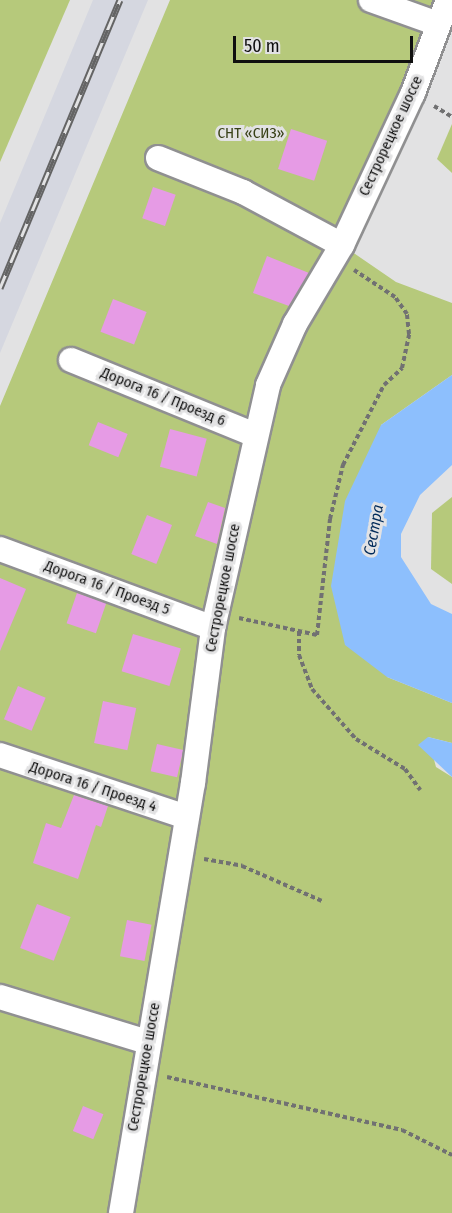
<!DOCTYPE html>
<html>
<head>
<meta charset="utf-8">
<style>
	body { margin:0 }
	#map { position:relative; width:452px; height:1213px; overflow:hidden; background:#e2e2e3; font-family:"Fira Sans Condensed",sans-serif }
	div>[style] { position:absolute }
	.built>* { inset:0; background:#d5d7e0 }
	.green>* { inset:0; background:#b6c97b }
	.water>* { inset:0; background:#8dbffd }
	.building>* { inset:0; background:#e69be5; transform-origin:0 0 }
	.path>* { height:4px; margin-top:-2px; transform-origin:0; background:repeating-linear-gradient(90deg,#717172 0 4.5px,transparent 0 7.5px) }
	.roads { filter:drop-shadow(2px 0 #909091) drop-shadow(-2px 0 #909091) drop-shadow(0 2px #909091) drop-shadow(0 -2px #909091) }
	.minor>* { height:24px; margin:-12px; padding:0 12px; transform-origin:12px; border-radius:12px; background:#fff }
	.rail>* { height:7px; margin-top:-3.5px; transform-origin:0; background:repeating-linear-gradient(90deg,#e2e2e3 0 14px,#646464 0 28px); box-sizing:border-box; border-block:2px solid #646464 }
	span { translate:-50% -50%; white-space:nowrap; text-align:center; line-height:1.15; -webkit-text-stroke:6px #e2e2e3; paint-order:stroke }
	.park-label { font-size:15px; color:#384117 }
	.street-label { font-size:15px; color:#101010 }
	.water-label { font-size:16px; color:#002a59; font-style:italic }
	.scale { position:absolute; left:233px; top:36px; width:180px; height:27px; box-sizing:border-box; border:3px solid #101010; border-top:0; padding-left:8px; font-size:18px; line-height:21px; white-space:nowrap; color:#101010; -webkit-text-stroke:4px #e2e2e3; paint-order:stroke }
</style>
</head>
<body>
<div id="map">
	<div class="built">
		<i style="clip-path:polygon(93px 0,148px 0,0 353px,0 223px)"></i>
	</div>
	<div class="green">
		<i style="clip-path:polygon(0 0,70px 0,0 162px)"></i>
		<i style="clip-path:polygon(170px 0,448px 0,342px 245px,396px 282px,452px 303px,452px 375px,381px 425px,387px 677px,452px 703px,452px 743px,428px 737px,436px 767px,452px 777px,452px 1213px,0 1213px,0 406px)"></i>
		<i style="clip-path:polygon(452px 124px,452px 173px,437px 159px)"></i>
		<i style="clip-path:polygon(452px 497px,452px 584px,431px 569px,432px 513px)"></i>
	</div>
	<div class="water">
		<i style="clip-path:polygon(452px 375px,452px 465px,420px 495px,401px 534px,401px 557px,431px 604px,452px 614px,452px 703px,387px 677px,345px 645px,331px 586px,345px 501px,381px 425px)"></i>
		<i style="clip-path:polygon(428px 737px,452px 743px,452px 777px,418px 745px)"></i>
	</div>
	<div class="building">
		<i style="left:291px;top:129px;width:38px;height:42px;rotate:18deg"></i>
		<i style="left:153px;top:187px;width:24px;height:33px;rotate:19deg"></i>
		<i style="clip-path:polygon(267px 256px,309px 273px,289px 306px,253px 293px)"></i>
		<i style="left:113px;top:299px;width:36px;height:35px;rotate:21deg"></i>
		<i style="left:98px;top:422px;width:32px;height:25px;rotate:22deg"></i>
		<i style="left:170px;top:429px;width:38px;height:39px;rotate:15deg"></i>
		<i style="clip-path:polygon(208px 502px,225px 508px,217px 544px,195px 536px)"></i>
		<i style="left:147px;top:515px;width:27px;height:42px;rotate:22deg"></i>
		<i style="clip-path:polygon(0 578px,26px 589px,0 651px)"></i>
		<i style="left:77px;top:593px;width:31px;height:32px;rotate:19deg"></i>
		<i style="left:133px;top:634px;width:50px;height:39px;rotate:17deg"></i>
		<i style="left:18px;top:686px;width:30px;height:36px;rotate:23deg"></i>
		<i style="left:103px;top:701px;width:34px;height:43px;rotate:12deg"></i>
		<i style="left:157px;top:744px;width:27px;height:28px;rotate:13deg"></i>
		<i style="clip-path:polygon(74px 795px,108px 806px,101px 827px,96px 825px,78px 879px,33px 863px,46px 823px,61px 828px)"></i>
		<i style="left:37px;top:904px;width:36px;height:47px;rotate:21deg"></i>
		<i style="left:127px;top:920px;width:25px;height:37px;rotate:11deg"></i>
		<i style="left:83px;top:1106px;width:22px;height:27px;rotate:22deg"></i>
	</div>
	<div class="path">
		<i style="left:434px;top:106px;width:21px;rotate:31deg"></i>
		<i style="left:239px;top:618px;width:80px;rotate:12.3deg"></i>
		<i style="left:317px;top:635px;width:117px;rotate:-83.6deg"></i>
		<i style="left:330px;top:519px;width:56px;rotate:-76.5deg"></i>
		<i style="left:343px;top:465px;width:90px;rotate:-62.9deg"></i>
		<i style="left:384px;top:385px;width:25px;rotate:-43deg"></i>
		<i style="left:402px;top:368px;width:35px;rotate:-78deg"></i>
		<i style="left:409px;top:334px;width:20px;rotate:-96deg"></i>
		<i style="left:407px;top:314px;width:21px;rotate:-125deg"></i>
		<i style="left:395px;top:297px;width:49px;rotate:-146.6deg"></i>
		<i style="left:299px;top:631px;width:24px;rotate:90deg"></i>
		<i style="left:299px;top:655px;width:36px;rotate:69deg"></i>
		<i style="left:312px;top:689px;width:67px;rotate:48.7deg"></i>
		<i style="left:356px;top:739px;width:57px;rotate:31.5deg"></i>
		<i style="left:405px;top:769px;width:26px;rotate:54deg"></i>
		<i style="left:204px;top:859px;width:39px;rotate:10deg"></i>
		<i style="left:242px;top:866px;width:87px;rotate:23.6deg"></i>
		<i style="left:167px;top:1077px;width:241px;rotate:12.7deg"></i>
		<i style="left:402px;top:1130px;width:56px;rotate:26.6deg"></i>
	</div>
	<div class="roads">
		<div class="minor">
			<i style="left:371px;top:0;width:71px;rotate:19.7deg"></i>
			<i style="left:158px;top:158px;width:92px;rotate:21.8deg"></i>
			<i style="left:243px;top:192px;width:112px;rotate:28.2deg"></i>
			<i style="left:71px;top:360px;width:199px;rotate:22.2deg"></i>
			<i style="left:0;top:549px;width:227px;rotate:20.3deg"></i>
			<i style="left:0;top:755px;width:196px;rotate:18.4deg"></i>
			<i style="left:0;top:997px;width:154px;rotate:17deg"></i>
			<i style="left:121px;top:1213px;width:436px;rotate:-80.5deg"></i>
			<i style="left:193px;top:783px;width:156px;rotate:-82.6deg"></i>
			<i style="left:213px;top:628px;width:249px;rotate:-77.2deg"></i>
			<i style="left:268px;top:385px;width:67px;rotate:-66.1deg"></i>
			<i style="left:295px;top:324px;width:92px;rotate:-59.3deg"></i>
			<i style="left:342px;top:245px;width:168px;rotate:-65deg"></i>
			<i style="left:413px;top:93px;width:99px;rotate:-69.4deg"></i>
		</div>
	</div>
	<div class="rail">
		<i style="left:0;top:288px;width:312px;rotate:-67.4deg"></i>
	</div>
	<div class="park-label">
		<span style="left:251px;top:134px">СНТ «СИЗ»</span>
	</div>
	<div class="street-label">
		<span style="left:391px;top:136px;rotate:-65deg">Сестрорецкое шоссе</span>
		<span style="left:163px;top:397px;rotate:22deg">Дорога 16 / Проезд 6</span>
		<span style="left:107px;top:588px;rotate:20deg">Дорога 16 / Проезд 5</span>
		<span style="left:223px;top:588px;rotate:-79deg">Сестрорецкое шоссе</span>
		<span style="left:93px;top:787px;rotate:18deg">Дорога 16 / Проезд 4</span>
		<span style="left:144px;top:1067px;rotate:-80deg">Сестрорецкое шоссе</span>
	</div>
	<div class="water-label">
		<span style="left:374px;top:530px;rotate:-80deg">Сестра</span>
	</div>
	<div class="scale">50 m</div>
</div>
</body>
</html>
